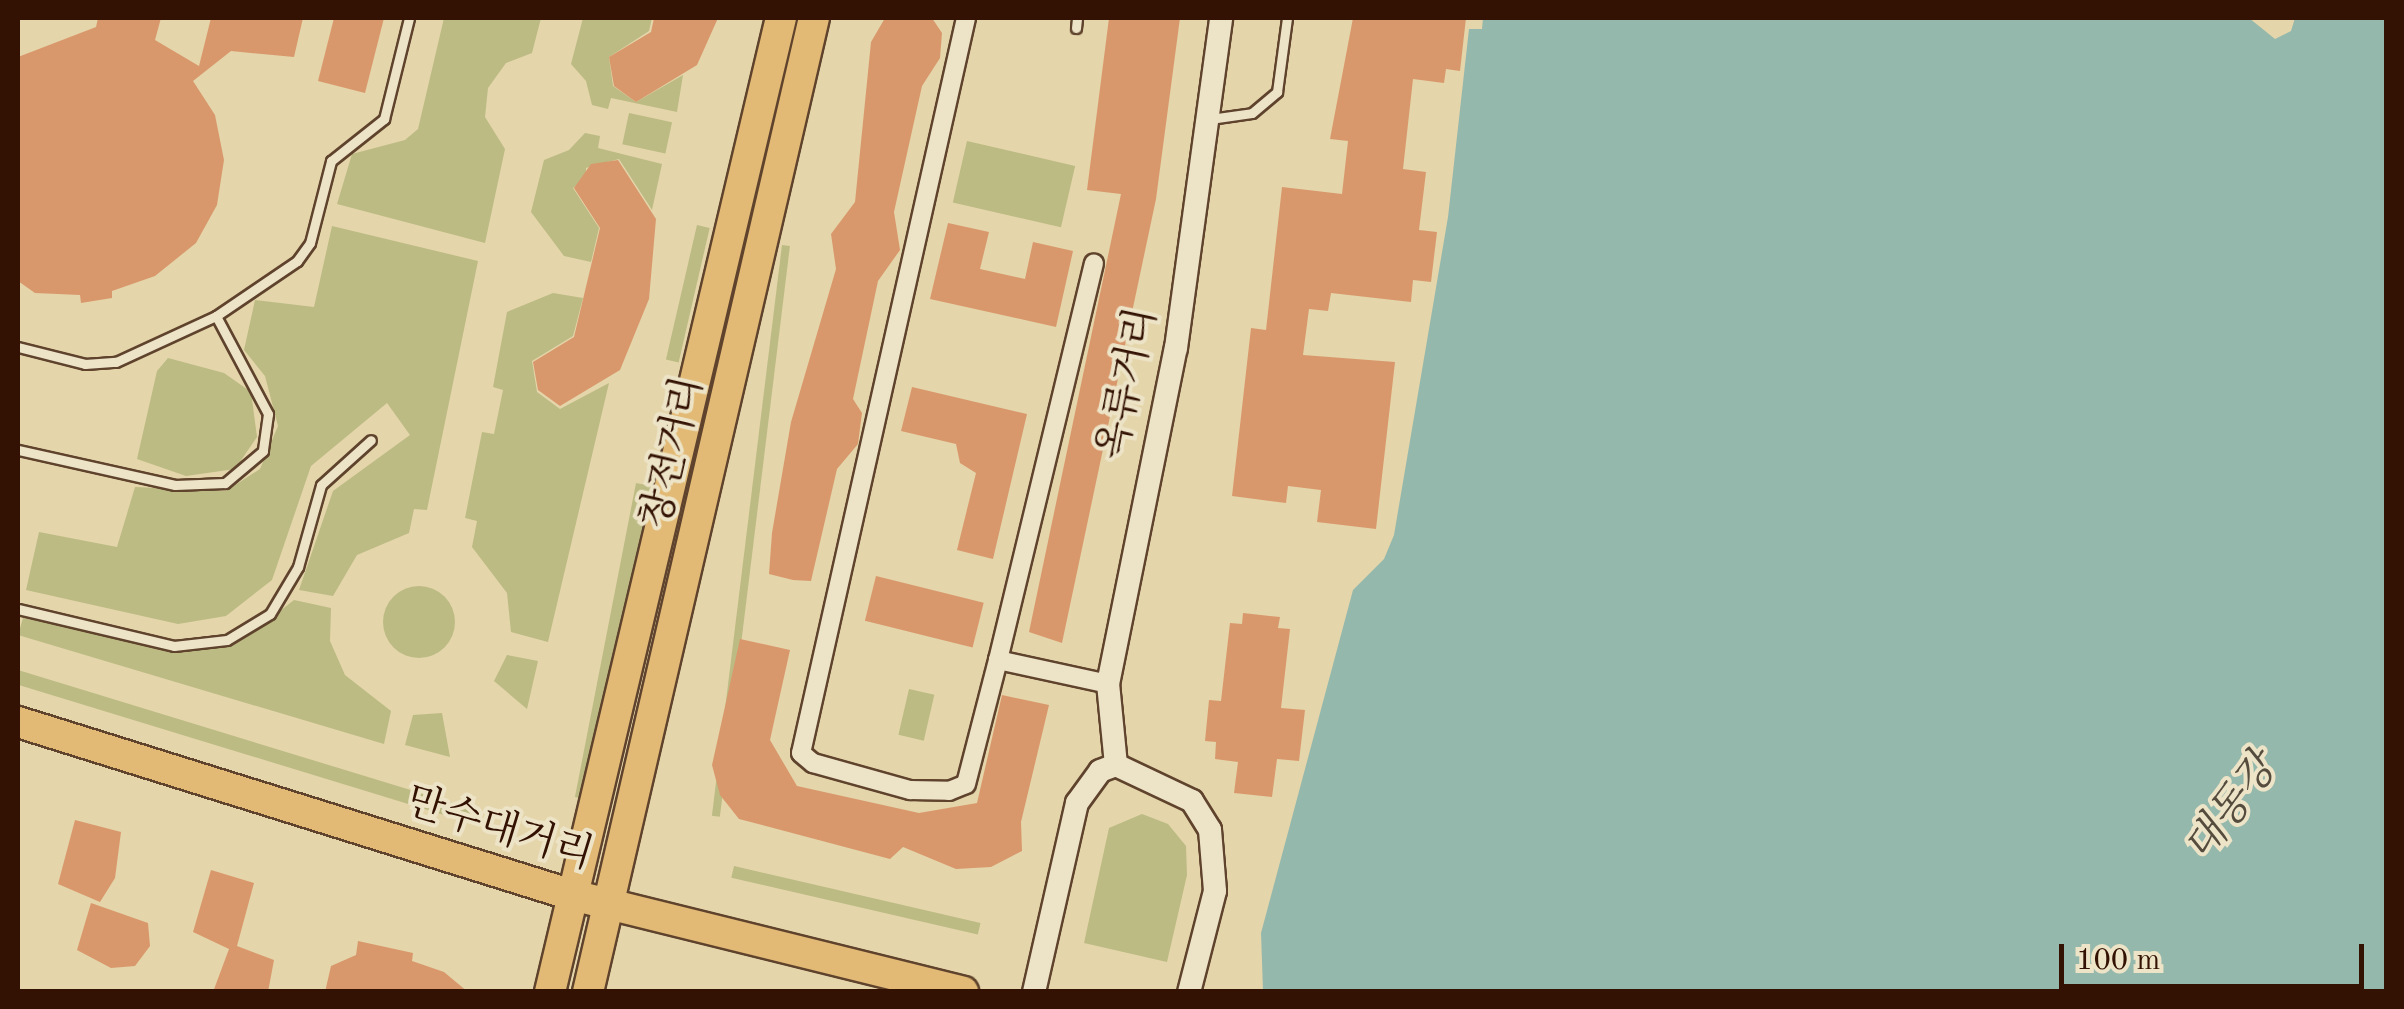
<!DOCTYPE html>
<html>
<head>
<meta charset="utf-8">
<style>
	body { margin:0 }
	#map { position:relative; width:2404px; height:1009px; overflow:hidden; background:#e4d5aa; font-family:"Old Standard TT","Noto Serif KR",serif }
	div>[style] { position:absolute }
	.green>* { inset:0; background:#bcbb83; transform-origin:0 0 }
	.round { border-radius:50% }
	.water>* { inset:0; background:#95b8ac }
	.building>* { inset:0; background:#d9986c; transform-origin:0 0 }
	.roads { filter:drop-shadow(2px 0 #5f432d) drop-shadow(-2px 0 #5f432d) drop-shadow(0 2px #5f432d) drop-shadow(0 -2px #5f432d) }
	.service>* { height:9px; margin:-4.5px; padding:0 4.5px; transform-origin:4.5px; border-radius:4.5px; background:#ede4c8 }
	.minor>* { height:18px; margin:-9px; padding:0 9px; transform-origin:9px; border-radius:9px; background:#ede4c8 }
	.tertiary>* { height:22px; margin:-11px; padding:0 11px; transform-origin:11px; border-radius:11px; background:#ede4c8 }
	.primary>* { height:30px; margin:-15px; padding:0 15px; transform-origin:15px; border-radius:15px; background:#e2ba75 }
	span { translate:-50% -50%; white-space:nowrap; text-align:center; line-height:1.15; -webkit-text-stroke:8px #ede4c8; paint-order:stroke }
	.street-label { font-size:40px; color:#331203 }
	.water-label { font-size:42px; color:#554c3e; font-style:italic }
	.frame { position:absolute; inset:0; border:20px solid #331203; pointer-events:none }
	.scale { position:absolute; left:2059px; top:944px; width:305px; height:45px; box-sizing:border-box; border:5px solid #331203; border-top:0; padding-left:12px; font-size:30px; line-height:35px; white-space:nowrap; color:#331203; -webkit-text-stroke:8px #ede4c8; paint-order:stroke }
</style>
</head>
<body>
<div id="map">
	<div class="green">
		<i style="clip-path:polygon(444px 18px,541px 18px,532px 53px,506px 63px,488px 88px,485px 117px,505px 149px,485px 243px,337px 204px,352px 154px,405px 140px,418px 129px)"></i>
		<i style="clip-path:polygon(583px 18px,652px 18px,649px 31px,609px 57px,613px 86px,636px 102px,683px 75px,677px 112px,611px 98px,608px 109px,592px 105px,586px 81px,571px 64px)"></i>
		<i style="left:629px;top:113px;width:44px;height:32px;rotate:12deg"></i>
		<i style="clip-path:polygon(585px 133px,600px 136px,598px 148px,662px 164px,652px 210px,619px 159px,586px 168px,586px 179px,573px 188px,599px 228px,591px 262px,564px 256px,531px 212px,544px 160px,569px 150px)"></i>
		<i style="left:967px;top:141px;width:111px;height:63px;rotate:13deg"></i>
		<i style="left:697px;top:225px;width:13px;height:138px;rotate:13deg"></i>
		<i style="clip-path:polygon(332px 226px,478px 261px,427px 510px,414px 509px,409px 533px,357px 555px,333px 596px,299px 590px,333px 491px,410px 435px,387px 403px,311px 466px,272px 580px,226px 616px,178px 624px,26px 590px,39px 532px,117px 547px,135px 487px,226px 491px,260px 469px,278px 426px,265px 376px,244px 350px,255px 300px,314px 307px)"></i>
		<i style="left:782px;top:245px;width:8px;height:575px;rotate:7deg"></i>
		<i style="clip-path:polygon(553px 293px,583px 298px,573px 336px,532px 361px,537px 392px,560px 409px,609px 383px,548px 642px,511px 632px,507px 593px,472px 547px,477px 521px,465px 518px,482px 432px,494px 434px,503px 390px,493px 387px,507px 312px)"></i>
		<i style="clip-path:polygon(168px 358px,224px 373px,251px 392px,257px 437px,235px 469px,186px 476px,137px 459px,157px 371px)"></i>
		<i style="left:636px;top:483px;width:16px;height:320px;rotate:11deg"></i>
		<i class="round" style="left:383px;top:586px;width:72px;height:72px"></i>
		<i style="clip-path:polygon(294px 600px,331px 608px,330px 641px,345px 675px,391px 711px,384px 744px,18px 635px,23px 618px,198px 650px,247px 637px)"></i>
		<i style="clip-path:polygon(507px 655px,538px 661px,527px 709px,494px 681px)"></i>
		<i style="left:18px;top:670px;width:485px;height:14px;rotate:17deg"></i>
		<i style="left:909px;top:689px;width:26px;height:47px;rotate:13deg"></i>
		<i style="clip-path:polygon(442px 713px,450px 757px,405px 745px,413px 715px)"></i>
		<i style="clip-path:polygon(1142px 814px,1168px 824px,1186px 846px,1187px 875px,1167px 962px,1084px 943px,1109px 828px)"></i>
		<i style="left:734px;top:866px;width:253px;height:12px;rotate:13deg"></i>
	</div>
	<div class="water">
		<i style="clip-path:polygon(1483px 18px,2249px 18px,2275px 39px,2291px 31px,2295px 18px,2386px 18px,2386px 991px,1263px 991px,1261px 933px,1353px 590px,1384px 559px,1394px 535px,1448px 217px,1469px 29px,1482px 29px)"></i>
	</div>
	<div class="building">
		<i style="clip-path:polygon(98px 18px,161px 18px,155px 40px,199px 66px,211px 18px,303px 18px,294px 57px,231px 51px,193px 81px,215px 115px,224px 160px,217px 205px,196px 243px,155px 276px,112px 291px,112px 298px,81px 303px,80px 295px,35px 293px,18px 281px,18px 57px,96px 27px)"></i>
		<i style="clip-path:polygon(334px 18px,384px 18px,365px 93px,318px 81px)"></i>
		<i style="clip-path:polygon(654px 18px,718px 18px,697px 65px,636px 102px,614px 86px,609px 57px,651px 32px)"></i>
		<i style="clip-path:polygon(885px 18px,932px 18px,942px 33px,940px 58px,922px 86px,894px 212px,900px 250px,878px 281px,853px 399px,862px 413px,858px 444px,837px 469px,811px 581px,793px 580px,769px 574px,772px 533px,791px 422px,836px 269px,831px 234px,855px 202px,871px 42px)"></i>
		<i style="clip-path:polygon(1109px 18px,1180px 18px,1156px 199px,1062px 643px,1029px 632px,1121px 194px,1087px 190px)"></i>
		<i style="clip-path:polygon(1353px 18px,1466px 18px,1460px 71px,1446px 69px,1444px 83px,1413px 79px,1403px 169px,1426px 172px,1419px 230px,1437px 232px,1431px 282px,1413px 280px,1411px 302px,1331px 293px,1328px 311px,1309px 309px,1303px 355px,1395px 362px,1376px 529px,1317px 522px,1321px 490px,1288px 486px,1286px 503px,1232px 496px,1251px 328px,1266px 330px,1282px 187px,1342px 194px,1348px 141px,1330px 139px)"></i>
		<i style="clip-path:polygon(618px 160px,656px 219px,649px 299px,620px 370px,560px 406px,538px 390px,533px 362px,574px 337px,600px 228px,574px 188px,591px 164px)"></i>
		<i style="clip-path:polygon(948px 223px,989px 232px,980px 269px,1025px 279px,1033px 242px,1073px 251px,1056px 327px,930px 299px)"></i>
		<i style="clip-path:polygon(912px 387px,1027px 414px,993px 559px,957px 550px,976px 473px,960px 463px,956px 444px,901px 431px)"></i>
		<i style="left:876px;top:576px;width:111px;height:46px;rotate:14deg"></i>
		<i style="clip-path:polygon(1243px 613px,1280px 617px,1278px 628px,1290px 629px,1281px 708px,1305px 710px,1299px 761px,1277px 759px,1272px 797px,1234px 793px,1238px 762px,1215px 759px,1216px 742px,1205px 741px,1209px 700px,1221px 701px,1230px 623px,1242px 624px)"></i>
		<i style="clip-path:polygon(740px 639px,790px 650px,770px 740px,797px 786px,919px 813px,977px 803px,1002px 695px,1049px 705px,1021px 822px,1022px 851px,991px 867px,956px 869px,903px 847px,890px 859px,739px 819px,720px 795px,712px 765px)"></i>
		<i style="clip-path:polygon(75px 820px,121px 832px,115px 878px,100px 902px,58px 884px)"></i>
		<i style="clip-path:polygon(211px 870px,254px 883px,237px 946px,274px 960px,268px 992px,213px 992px,229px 949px,193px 932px)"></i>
		<i style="clip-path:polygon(91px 903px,148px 923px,150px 946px,135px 966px,111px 968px,77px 950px)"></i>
		<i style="clip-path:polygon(358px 941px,413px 953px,412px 961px,444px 972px,468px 992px,325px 992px,331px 966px,356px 955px)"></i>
	</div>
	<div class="roads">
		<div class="service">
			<i style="left:1076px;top:28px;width:10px;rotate:-84deg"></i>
			<i style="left:1210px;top:119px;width:42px;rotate:-8.1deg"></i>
			<i style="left:1252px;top:113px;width:33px;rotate:-40deg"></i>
			<i style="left:1277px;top:92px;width:75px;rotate:-82.3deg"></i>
			<i style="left:216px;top:316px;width:98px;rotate:-34.2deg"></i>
			<i style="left:297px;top:261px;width:22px;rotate:-54deg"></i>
			<i style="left:310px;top:243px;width:85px;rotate:-75.6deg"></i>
			<i style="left:331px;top:161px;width:68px;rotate:-38.4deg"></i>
			<i style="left:384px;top:119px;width:104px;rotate:-76.1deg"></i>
			<i style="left:18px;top:347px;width:69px;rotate:14.2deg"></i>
			<i style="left:85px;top:364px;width:31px;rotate:-4deg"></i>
			<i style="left:116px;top:362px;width:110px;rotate:-24.7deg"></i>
			<i style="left:216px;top:316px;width:111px;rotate:62deg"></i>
			<i style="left:268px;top:414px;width:37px;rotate:98deg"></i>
			<i style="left:263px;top:451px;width:50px;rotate:139.9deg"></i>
			<i style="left:225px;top:483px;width:50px;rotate:177.7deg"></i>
			<i style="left:175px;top:485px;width:161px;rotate:-167.4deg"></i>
			<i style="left:18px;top:609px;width:160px;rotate:13.3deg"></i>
			<i style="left:174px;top:646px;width:53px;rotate:-6.5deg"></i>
			<i style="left:227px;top:640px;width:50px;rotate:-31.2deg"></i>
			<i style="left:270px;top:614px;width:55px;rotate:-59.2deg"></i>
			<i style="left:298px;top:567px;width:85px;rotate:-74.3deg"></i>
			<i style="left:321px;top:485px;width:67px;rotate:-42deg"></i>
		</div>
		<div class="minor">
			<i style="left:966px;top:18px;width:753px;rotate:102.65deg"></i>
			<i style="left:801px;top:753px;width:16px;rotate:40deg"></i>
			<i style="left:813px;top:763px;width:101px;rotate:15.6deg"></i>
			<i style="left:910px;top:790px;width:39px;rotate:1deg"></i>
			<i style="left:949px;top:791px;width:18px;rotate:-22deg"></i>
			<i style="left:966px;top:784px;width:128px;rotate:-75.5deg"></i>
			<i style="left:998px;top:660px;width:113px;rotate:12.3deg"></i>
			<i style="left:998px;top:660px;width:408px;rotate:-76.4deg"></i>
		</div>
		<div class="tertiary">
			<i style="left:1116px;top:765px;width:81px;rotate:-95.6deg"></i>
			<i style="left:1108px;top:684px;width:343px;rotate:-78.6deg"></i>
			<i style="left:1176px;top:348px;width:333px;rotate:-82.2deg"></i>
			<i style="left:1034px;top:992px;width:194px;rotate:-77.2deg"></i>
			<i style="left:1077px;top:803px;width:39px;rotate:-54deg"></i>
			<i style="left:1100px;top:771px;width:17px;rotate:-21deg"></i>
			<i style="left:1116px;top:765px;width:84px;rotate:25.3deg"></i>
			<i style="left:1192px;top:801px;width:34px;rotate:58deg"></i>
			<i style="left:1210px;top:830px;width:61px;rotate:85.3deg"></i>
			<i style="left:1215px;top:891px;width:104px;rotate:104.4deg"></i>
		</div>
		<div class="primary">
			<i style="left:18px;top:722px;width:580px;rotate:17.34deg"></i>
			<i style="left:572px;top:895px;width:403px;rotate:13.9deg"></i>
			<i style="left:550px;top:992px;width:1001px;rotate:-76.66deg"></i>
			<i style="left:588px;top:992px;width:1000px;rotate:-76.94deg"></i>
		</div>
	</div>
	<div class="street-label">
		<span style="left:1129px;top:384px;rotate:-78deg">옥류거리</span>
		<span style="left:674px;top:453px;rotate:-77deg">창전거리</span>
		<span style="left:499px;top:830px;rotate:17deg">만수대거리</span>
	</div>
	<div class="water-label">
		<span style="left:2232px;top:809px;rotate:-53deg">대동강</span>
	</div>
	<div class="frame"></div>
	<div class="scale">100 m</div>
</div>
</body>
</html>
